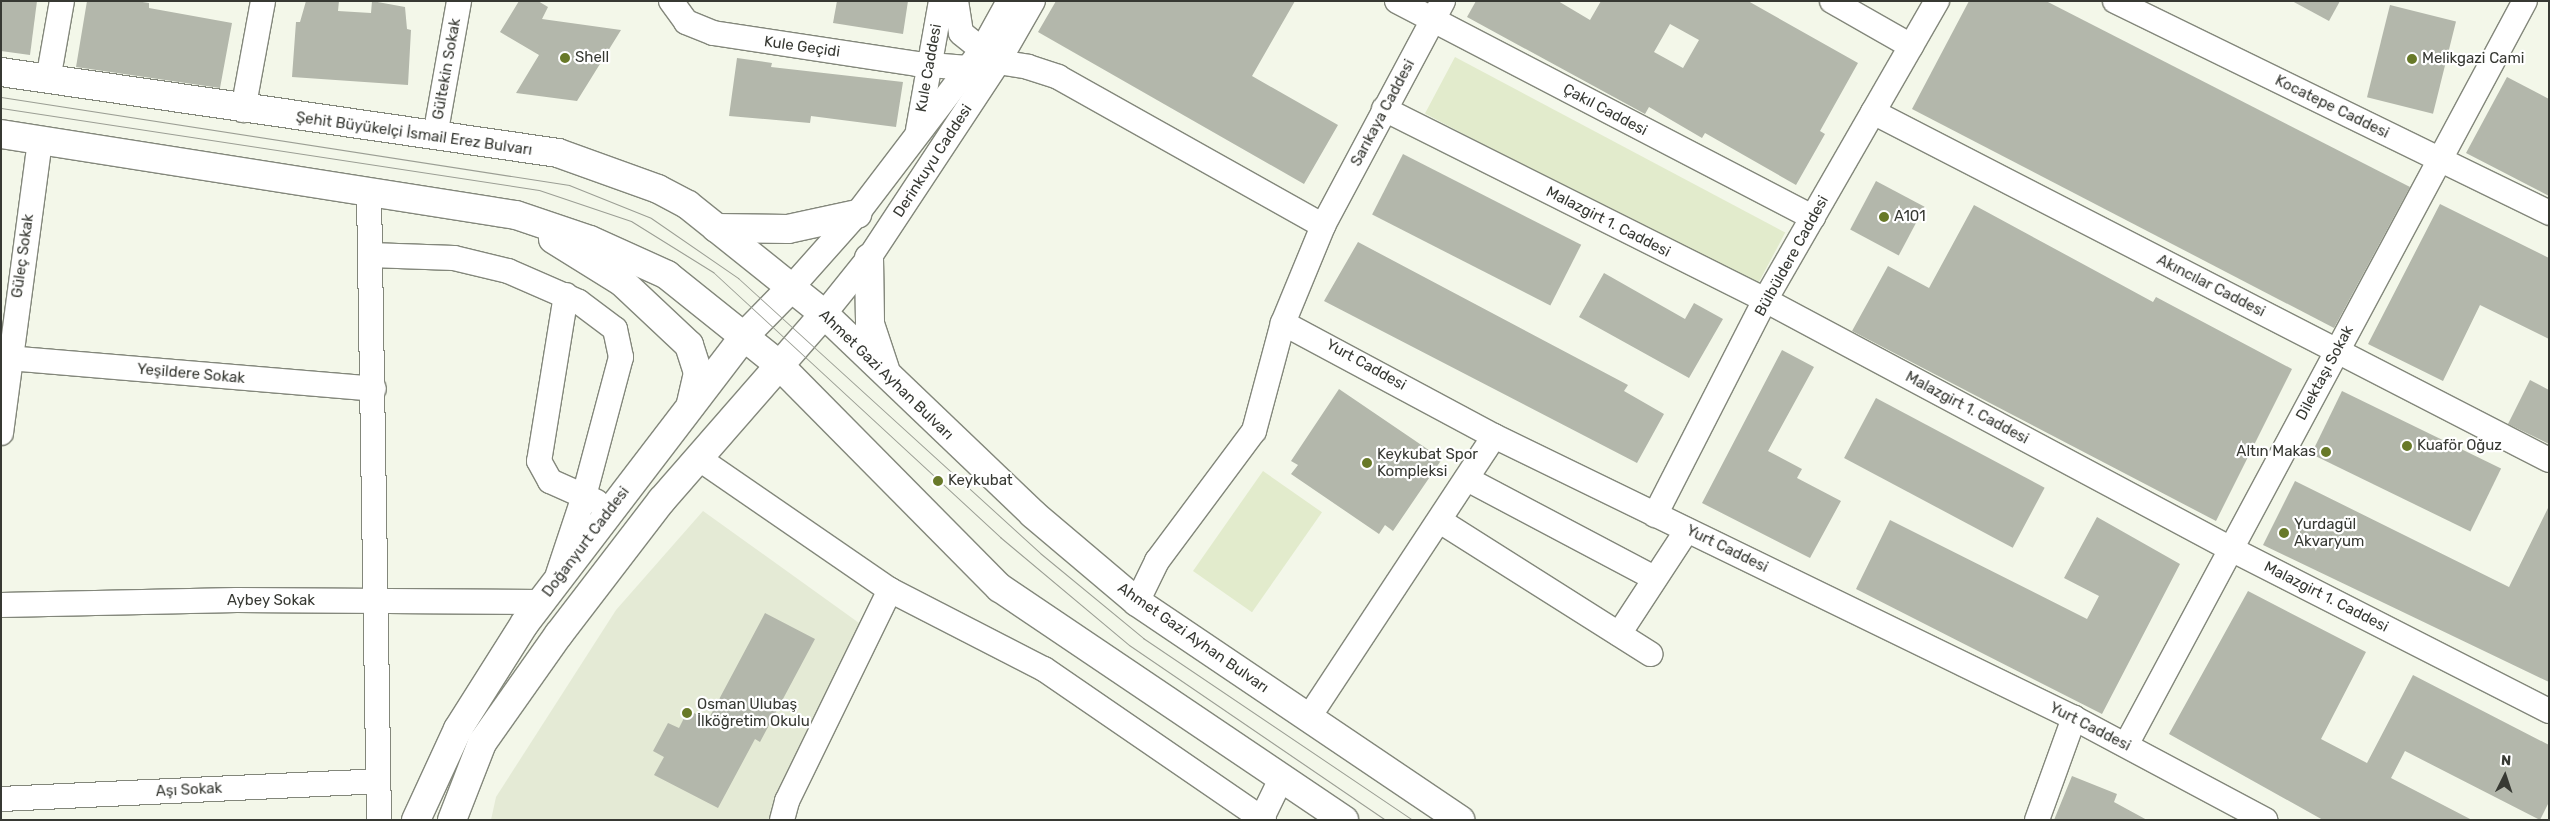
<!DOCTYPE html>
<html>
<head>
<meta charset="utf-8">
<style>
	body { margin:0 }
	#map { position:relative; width:2550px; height:821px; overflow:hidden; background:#f3f7e9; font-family:Rubik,sans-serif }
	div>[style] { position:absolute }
	.built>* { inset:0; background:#e4ead5 }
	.green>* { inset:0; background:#e2ebcc; transform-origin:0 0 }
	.building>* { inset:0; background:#b3b7ab; transform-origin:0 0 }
	.roads { filter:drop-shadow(1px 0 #83877b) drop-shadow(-1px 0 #83877b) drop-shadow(0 1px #83877b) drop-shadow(0 -1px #83877b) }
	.street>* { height:24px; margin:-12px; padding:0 12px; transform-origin:12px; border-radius:12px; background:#fff }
	.secondary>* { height:28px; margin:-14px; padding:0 14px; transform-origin:14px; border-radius:14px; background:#fff }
	.primary>* { height:28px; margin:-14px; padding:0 14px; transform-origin:14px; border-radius:14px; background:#fff }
	.tram>* { height:1px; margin:-0.5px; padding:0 0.5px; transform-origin:0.5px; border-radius:0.5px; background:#9b9e94 }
	.dots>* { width:14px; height:14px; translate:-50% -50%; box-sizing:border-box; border:2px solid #fff; border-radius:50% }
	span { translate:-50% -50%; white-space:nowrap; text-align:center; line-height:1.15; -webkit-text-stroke:4.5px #fff; paint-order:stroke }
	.street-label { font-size:15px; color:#373933 }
	.poi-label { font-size:15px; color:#373933 }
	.left { translate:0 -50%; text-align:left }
	.right { translate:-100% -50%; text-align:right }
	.frame { position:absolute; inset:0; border:2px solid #373933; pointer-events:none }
	.north { position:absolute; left:2480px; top:751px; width:50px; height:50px; -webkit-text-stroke:4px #fff; paint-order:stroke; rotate:4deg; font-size:14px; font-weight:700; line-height:20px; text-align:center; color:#373933 }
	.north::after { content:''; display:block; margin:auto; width:18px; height:22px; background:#373933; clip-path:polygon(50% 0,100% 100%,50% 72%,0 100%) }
</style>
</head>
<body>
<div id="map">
	<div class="built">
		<i style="clip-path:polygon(703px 511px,866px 628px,770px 820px,491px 820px,496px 797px,616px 610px)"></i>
	</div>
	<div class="green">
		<i style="left:1455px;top:57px;width:374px;height:64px;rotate:28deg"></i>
		<i style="left:1263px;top:471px;width:72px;height:122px;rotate:35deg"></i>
	</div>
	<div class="building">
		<i style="clip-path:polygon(1px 1px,37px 1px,30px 55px,1px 51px)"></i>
		<i style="clip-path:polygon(87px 1px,136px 1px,149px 3px,149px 8px,232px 23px,220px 88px,76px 67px)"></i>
		<i style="clip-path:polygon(306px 1px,339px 1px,338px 11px,371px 13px,372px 1px,405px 7px,407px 29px,411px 30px,408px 85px,292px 77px,296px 22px,300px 22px)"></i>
		<i style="clip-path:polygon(519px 1px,538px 1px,548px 7px,542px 19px,621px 30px,577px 101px,516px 93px,539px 55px,500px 32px)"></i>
		<i style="clip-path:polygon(837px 1px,908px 1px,903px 34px,833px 23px)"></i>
		<i style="clip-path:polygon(1056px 1px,1295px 1px,1252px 76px,1338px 125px,1304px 184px,1038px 32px)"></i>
		<i style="clip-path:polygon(evenodd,1476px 1px,1558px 1px,1590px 20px,1601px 1px,1748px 1px,1858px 63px,1820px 131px,1825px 134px,1796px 185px,1705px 133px,1702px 138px,1649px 107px,1645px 114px,1467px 17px,1476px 1px,1670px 24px,1699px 40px,1683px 68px,1654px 52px,1670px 24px)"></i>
		<i style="clip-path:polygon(1969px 1px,2046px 1px,2410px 187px,2334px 328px,1912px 109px)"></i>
		<i style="clip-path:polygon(2292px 1px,2340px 1px,2329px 21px)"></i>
		<i style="left:2390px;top:5px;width:68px;height:95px;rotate:14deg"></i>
		<i style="clip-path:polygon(737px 58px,772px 63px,771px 67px,903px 82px,896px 127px,811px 116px,810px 123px,729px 116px)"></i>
		<i style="clip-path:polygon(2507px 77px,2549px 99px,2549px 196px,2466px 153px)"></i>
		<i style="left:1403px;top:154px;width:200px;height:68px;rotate:27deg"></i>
		<i style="left:1876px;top:181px;width:55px;height:55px;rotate:28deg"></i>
		<i style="clip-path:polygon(2440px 204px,2549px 258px,2549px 339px,2480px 305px,2443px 381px,2368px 344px)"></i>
		<i style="clip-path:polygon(1974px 205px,2153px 302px,2156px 297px,2292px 369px,2216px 521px,1852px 331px,1888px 266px,1929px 288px)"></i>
		<i style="clip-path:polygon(1358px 242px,1628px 385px,1624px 391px,1664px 414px,1637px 463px,1324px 301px)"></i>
		<i style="clip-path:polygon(1604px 273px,1685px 319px,1694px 303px,1723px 319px,1689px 378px,1579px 317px)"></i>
		<i style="clip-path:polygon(1782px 350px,1814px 367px,1768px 451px,1802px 469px,1797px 478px,1841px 501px,1810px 558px,1702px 503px)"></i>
		<i style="clip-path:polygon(2530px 380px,2549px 390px,2549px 444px,2508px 424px)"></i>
		<i style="clip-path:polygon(1339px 389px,1442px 459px,1393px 531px,1385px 525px,1379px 534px,1291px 474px,1298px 465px,1291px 461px)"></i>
		<i style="left:2342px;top:391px;width:177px;height:70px;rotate:26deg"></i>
		<i style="left:1876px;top:398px;width:191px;height:68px;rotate:28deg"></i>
		<i style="clip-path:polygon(2295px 481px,2509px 587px,2549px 506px,2549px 682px,2263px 545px)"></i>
		<i style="clip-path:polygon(2097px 517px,2180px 564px,2102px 714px,1856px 589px,1890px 520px,2087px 619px,2099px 596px,2064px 578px)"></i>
		<i style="clip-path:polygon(2248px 591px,2366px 652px,2321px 739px,2367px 763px,2413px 675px,2549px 745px,2549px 802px,2540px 820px,2405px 751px,2391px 778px,2472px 820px,2323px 820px,2169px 734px)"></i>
		<i style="clip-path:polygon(765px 613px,815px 639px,760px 742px,755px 739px,718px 808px,654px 775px,664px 757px,653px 751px,668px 723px,679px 728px,688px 710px,708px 720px)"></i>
		<i style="clip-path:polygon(2072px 776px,2117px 794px,2114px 802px,2147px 820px,2054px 820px)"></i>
	</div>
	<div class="roads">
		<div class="street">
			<i style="left:671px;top:1px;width:26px;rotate:54deg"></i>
			<i style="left:686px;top:22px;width:29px;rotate:22deg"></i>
			<i style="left:713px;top:33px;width:206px;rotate:8.6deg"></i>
			<i style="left:917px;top:64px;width:51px;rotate:4.5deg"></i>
			<i style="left:968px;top:68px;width:31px;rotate:-11deg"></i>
			<i style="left:998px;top:62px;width:30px;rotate:9deg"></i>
			<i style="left:1028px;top:67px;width:32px;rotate:18deg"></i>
			<i style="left:1058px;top:77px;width:304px;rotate:29.3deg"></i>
			<i style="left:956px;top:1px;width:32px;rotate:81deg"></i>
			<i style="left:961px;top:33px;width:43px;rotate:38.5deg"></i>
			<i style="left:1397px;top:1px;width:469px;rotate:27.5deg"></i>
			<i style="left:1443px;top:1px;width:255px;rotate:118.1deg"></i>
			<i style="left:1323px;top:226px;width:105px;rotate:112.4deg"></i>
			<i style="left:1283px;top:323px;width:239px;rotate:28.2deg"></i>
			<i style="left:1494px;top:436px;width:645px;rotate:25.93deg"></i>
			<i style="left:2074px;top:718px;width:217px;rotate:28.1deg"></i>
			<i style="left:1832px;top:1px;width:91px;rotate:29.7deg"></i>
			<i style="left:2115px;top:1px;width:483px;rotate:26deg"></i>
			<i style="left:48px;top:80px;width:80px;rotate:-80deg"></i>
			<i style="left:1384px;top:109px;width:426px;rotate:26.6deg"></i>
			<i style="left:1765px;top:300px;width:528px;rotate:28.12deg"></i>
			<i style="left:2231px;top:549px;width:357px;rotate:27deg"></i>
			<i style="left:243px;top:110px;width:111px;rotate:-79.6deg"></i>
			<i style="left:1873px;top:112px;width:760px;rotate:27.24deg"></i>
			<i style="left:918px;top:130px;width:131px;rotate:-79.9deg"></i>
			<i style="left:435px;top:136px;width:137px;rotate:-79.9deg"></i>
			<i style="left:369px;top:192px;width:628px;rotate:89.09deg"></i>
			<i style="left:370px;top:255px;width:84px;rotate:2deg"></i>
			<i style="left:454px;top:258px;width:56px;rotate:13.5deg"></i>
			<i style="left:508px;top:271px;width:77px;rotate:23.6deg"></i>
			<i style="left:579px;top:302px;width:45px;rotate:36.9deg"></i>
			<i style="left:615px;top:329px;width:29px;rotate:78deg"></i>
			<i style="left:621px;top:357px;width:144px;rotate:104.9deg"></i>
			<i style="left:584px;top:496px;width:82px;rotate:108.4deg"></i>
			<i style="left:791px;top:288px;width:99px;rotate:-48.3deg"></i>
			<i style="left:857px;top:214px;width:206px;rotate:-52.7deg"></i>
			<i style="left:982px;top:50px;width:56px;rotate:-61.1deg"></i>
			<i style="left:566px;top:295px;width:168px;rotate:99.2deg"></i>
			<i style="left:539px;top:461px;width:23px;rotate:61deg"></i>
			<i style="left:550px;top:481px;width:51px;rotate:24.1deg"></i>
			<i style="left:824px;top:314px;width:72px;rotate:-51.2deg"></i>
			<i style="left:869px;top:258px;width:235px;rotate:-56.6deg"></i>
			<i style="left:998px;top:62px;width:70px;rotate:-60.2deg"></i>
			<i style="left:8px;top:358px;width:367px;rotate:4.8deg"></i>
			<i style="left:1px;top:433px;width:296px;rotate:-82.4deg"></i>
			<i style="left:698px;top:458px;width:233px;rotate:34.5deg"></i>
			<i style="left:890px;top:590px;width:173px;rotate:27.2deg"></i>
			<i style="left:1044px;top:669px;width:267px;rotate:34.5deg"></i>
			<i style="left:1467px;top:479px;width:212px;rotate:27.9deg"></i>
			<i style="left:1655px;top:515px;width:242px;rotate:-62.9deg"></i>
			<i style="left:1765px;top:300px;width:345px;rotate:-60.1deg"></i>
			<i style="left:1440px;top:521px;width:249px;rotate:32.3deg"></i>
			<i style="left:1137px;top:602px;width:46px;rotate:-64deg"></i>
			<i style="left:1157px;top:561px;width:162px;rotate:-53.3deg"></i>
			<i style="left:1254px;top:431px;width:112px;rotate:-75deg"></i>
			<i style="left:1px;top:605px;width:236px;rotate:-1.2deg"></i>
			<i style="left:237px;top:600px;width:304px;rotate:0.4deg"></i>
			<i style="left:1619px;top:634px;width:124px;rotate:-56.8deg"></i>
			<i style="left:1309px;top:717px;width:336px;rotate:-56.6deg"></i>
			<i style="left:2126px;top:745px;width:844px;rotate:-61.8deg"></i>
			<i style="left:1px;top:799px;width:377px;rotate:-2.7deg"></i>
			<i style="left:782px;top:820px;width:20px;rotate:-75deg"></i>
			<i style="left:787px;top:801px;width:235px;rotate:-64deg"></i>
			<i style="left:1261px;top:820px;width:48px;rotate:-64deg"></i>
			<i style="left:2037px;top:820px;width:109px;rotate:-70.1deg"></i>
		</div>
		<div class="secondary">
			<i style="left:416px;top:820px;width:100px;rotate:-65.2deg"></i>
			<i style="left:458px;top:729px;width:125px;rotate:-57.7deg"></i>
			<i style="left:525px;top:623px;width:362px;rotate:-52.6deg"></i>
			<i style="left:745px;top:335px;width:66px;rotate:-45.6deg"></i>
			<i style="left:452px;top:820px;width:83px;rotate:-68.7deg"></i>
			<i style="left:482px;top:743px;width:133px;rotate:-54.8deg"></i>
			<i style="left:559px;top:634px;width:169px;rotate:-52.5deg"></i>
			<i style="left:662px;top:500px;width:247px;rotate:-48.9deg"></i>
		</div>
		<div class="primary">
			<i style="left:1px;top:72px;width:563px;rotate:8.27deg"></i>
			<i style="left:558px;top:153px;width:106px;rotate:19.8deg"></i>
			<i style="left:658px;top:189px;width:34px;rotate:28deg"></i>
			<i style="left:688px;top:205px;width:174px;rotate:38.7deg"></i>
			<i style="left:824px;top:314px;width:289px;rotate:43.7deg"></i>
			<i style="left:1033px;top:514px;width:136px;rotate:40.2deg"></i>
			<i style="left:1137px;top:602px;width:390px;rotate:34deg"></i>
			<i style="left:1px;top:134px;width:521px;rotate:8.94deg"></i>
			<i style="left:516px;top:215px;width:78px;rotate:18.7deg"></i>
			<i style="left:590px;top:240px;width:85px;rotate:24.4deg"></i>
			<i style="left:667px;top:275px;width:142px;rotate:38.7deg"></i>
			<i style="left:778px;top:364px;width:315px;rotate:45.3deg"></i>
			<i style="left:1000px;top:588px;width:415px;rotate:34deg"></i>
			<i style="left:716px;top:228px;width:72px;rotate:0.8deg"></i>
			<i style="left:788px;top:229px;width:71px;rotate:-12.3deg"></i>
			<i style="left:553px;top:239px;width:81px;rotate:31.9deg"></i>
			<i style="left:622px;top:282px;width:92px;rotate:43.2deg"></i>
			<i style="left:689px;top:345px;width:29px;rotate:72deg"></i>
			<i style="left:698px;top:373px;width:32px;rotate:103deg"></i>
			<i style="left:869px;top:258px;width:66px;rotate:89.1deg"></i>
			<i style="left:870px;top:324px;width:47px;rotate:71.6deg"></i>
		</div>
	</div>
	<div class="tram">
		<i style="left:1px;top:97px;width:575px;rotate:8.81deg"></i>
		<i style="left:569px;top:185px;width:88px;rotate:21.9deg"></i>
		<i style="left:651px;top:218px;width:106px;rotate:34.6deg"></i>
		<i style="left:738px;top:278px;width:408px;rotate:42.3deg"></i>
		<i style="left:1040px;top:553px;width:134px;rotate:39.5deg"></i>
		<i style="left:1143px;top:638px;width:326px;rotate:34deg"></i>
		<i style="left:1px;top:108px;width:544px;rotate:8.67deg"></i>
		<i style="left:539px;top:190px;width:97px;rotate:18.6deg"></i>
		<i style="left:631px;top:221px;width:97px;rotate:31.9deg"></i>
		<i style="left:713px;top:272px;width:391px;rotate:42.7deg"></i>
		<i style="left:1000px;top:537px;width:168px;rotate:39.9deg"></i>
		<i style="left:1129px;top:645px;width:311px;rotate:34.3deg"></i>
	</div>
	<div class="dots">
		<i style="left:565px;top:58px;background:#687928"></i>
		<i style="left:2412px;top:59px;background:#687928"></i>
		<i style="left:1884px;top:217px;background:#687928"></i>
		<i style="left:2407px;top:446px;background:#687928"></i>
		<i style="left:2326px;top:452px;background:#687928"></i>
		<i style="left:1367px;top:463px;background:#687928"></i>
		<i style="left:938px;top:481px;background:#687928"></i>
		<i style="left:2284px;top:533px;background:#687928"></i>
		<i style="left:687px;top:713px;background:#687928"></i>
	</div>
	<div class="street-label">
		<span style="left:802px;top:47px;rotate:8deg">Kule Geçidi</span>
		<span style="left:929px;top:68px;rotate:-80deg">Kule Caddesi</span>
		<span style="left:447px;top:69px;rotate:-80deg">Gültekin Sokak</span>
		<span style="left:2332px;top:107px;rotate:26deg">Kocatepe Caddesi</span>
		<span style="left:1605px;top:110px;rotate:28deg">Çakıl Caddesi</span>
		<span style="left:1383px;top:113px;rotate:-62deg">Sarıkaya Caddesi</span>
		<span style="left:414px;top:134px;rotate:8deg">Şehit Büyükelçi İsmail Erez Bulvarı</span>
		<span style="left:933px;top:161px;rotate:-57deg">Derinkuyu Caddesi</span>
		<span style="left:1608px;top:222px;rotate:27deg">Malazgirt 1. Caddesi</span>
		<span style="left:23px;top:256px;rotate:-82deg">Güleç Sokak</span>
		<span style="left:1792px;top:256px;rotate:-61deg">Bülbüldere Caddesi</span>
		<span style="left:2211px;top:286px;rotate:27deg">Akıncılar Caddesi</span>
		<span style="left:1366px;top:365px;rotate:29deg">Yurt Caddesi</span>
		<span style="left:2325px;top:373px;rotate:-62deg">Dilektaşı Sokak</span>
		<span style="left:191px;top:374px;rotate:5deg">Yeşildere Sokak</span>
		<span style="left:886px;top:375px;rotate:44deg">Ahmet Gazi Ayhan Bulvarı</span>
		<span style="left:1967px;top:408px;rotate:28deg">Malazgirt 1. Caddesi</span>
		<span style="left:586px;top:542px;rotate:-53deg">Doğanyurt Caddesi</span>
		<span style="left:1727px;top:549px;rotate:26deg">Yurt Caddesi</span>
		<span style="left:2326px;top:597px;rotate:27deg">Malazgirt 1. Caddesi</span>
		<span style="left:271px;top:601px">Aybey Sokak</span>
		<span style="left:1193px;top:638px;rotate:35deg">Ahmet Gazi Ayhan Bulvarı</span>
		<span style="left:2090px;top:727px;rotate:27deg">Yurt Caddesi</span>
		<span style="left:189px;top:790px;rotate:-3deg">Aşı Sokak</span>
	</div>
	<div class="poi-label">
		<span class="left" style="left:575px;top:58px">Shell</span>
		<span class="left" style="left:2422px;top:59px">Melikgazi Cami</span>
		<span class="left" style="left:1894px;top:217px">A101</span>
		<span class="left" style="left:2417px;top:446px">Kuaför Oğuz</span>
		<span class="right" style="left:2316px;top:452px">Altın Makas</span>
		<span class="left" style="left:1377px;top:463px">Keykubat Spor<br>Kompleksi</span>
		<span class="left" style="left:948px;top:481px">Keykubat</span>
		<span class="left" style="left:2294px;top:533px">Yurdagül<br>Akvaryum</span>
		<span class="left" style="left:697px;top:713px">Osman Ulubaş<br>İlköğretim Okulu</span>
	</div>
	<div class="frame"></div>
	<div class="north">N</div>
</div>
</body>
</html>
